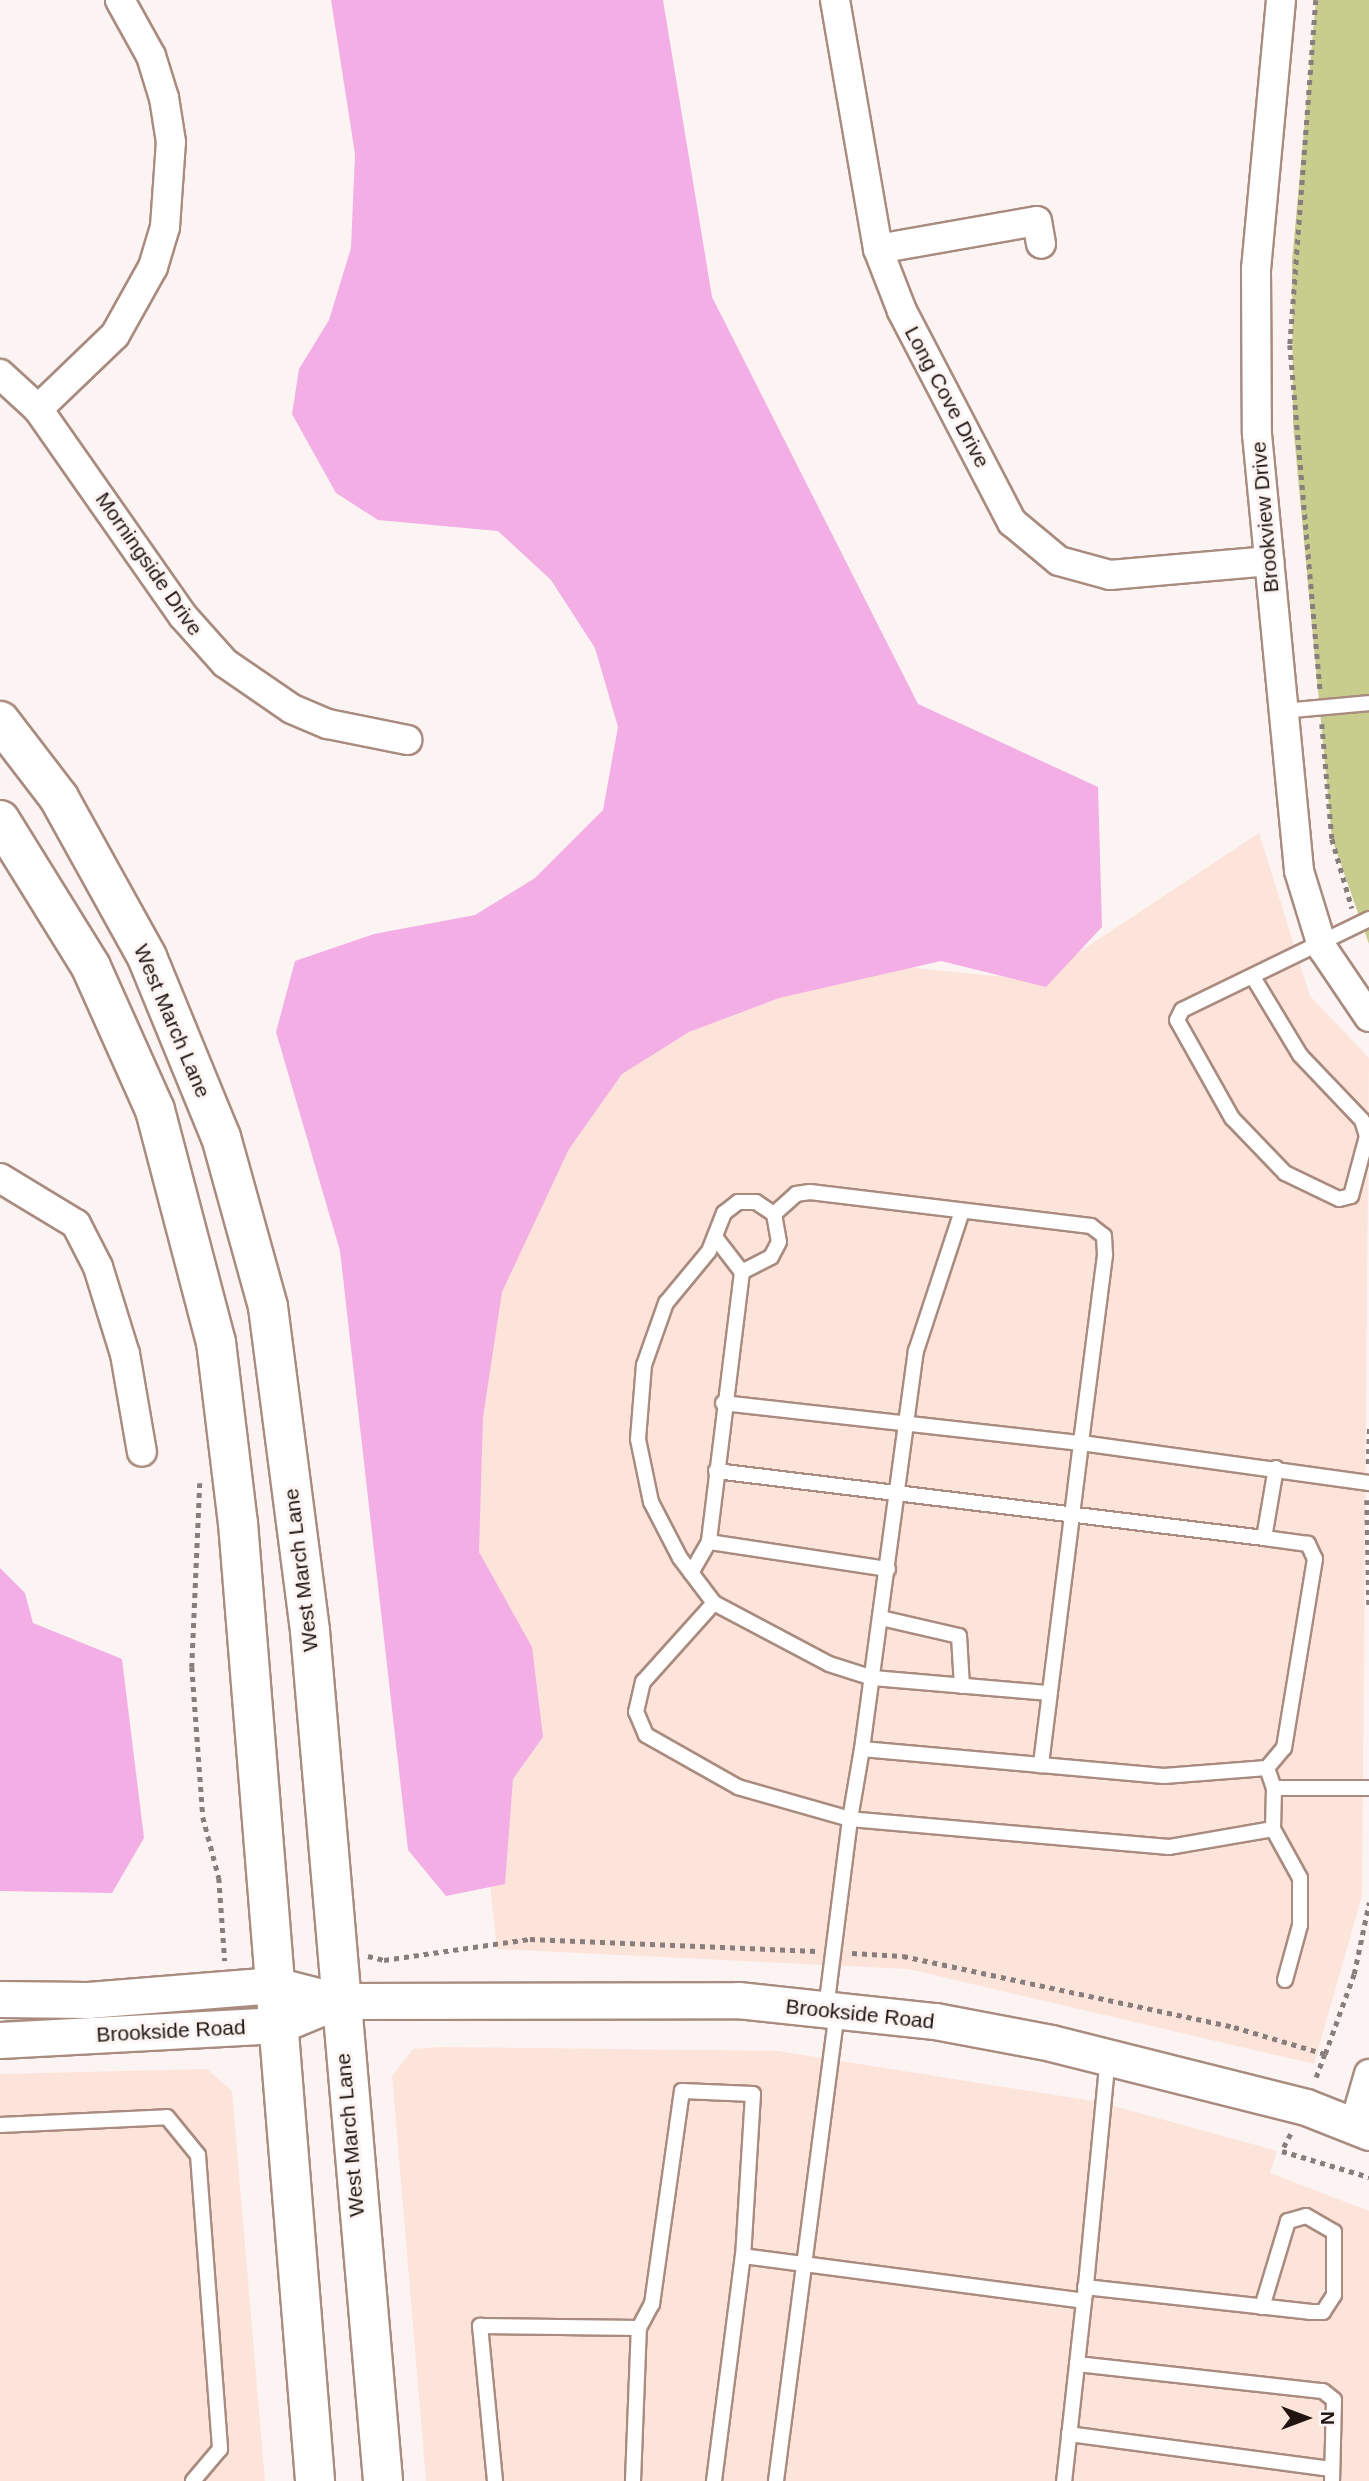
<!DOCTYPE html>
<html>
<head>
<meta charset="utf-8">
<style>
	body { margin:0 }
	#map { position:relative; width:1369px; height:2481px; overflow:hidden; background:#fbf4f2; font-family:Helvetica,sans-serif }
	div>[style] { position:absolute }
	.built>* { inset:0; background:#fde4da }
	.green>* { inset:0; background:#c8cc8c }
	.water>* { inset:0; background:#f2aee5 }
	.path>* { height:4.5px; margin-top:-2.25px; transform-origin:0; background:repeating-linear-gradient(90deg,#887e7b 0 5px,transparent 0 10px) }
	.roads { filter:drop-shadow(2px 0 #a98b7f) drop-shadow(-2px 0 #a98b7f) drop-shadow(0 2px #a98b7f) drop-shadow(0 -2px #a98b7f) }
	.service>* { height:14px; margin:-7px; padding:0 7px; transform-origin:7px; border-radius:7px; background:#fff }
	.minor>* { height:28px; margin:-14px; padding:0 14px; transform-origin:14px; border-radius:14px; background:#fff }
	.tertiary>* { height:35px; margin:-17.5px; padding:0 17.5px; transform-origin:17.5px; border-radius:17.5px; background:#fff }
	.secondary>* { height:38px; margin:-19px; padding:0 19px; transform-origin:19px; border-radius:19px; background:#fff }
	span { translate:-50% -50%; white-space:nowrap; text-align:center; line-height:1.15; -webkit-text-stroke:6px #fbf4f2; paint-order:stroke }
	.street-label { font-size:21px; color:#201511 }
	.north { position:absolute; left:1271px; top:2383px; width:70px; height:70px; -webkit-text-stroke:5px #fbf4f2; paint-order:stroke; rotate:90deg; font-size:19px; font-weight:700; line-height:28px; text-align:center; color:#201511 }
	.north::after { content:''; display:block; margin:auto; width:24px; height:32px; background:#201511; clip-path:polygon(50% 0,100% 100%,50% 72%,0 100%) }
</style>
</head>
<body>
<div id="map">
	<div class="built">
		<i style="clip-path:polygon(1259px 833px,1310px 996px,1369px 1058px,1362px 1896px,1314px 2064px,908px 1969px,497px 1949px,436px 1374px,617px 1058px,812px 958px,1037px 980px)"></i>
		<i style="clip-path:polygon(440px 2047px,778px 2051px,1099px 2102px,1277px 2151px,1270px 2173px,1369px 2211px,1369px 2481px,426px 2481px,392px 2076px,413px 2049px)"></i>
		<i style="clip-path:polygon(207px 2069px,232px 2091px,265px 2481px,0 2481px,0 2074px)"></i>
	</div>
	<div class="green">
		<i style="clip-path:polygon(1316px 0,1369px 0,1369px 944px,1332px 839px,1293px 424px,1292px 261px)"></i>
	</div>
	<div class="water">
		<i style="clip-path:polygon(331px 0,663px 0,712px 297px,918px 704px,1098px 787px,1102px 927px,1046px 987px,941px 961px,779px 998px,689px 1032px,622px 1074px,569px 1149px,502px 1292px,483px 1417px,479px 1552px,532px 1647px,543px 1737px,513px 1779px,505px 1884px,446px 1896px,408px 1850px,340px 1251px,276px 1032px,295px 961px,374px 934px,475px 915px,535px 878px,603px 810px,618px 727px,595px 648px,551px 580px,498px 531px,378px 520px,336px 493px,292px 414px,299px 369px,329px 320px,351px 248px,355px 154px)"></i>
		<i style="clip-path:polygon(0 1568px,25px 1593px,33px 1623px,122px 1659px,144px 1838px,112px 1893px,0 1891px)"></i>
	</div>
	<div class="path">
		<i style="left:1316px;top:0;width:346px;rotate:94.3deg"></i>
		<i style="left:1290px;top:345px;width:347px;rotate:85deg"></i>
		<i style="left:1322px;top:724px;width:115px;rotate:85deg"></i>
		<i style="left:1332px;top:839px;width:72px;rotate:73.8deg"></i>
		<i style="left:1368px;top:1464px;width:36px;rotate:-88deg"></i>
		<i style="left:200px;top:1483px;width:184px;rotate:92.5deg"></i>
		<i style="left:192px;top:1667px;width:150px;rotate:85.8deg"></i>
		<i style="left:203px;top:1817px;width:63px;rotate:75.3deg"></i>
		<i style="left:219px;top:1878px;width:83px;rotate:85.9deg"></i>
		<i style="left:1367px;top:1500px;width:108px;rotate:88.9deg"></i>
		<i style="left:852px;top:1953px;width:51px;rotate:3.4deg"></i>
		<i style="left:903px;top:1956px;width:339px;rotate:12.1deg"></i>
		<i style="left:1234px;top:2027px;width:95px;rotate:16.5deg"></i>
		<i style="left:1325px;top:2054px;width:29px;rotate:110deg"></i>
		<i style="left:368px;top:1956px;width:16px;rotate:14deg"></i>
		<i style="left:384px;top:1960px;width:148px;rotate:-8.2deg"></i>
		<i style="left:530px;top:1939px;width:286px;rotate:2.4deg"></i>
		<i style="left:1325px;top:2054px;width:85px;rotate:-70.1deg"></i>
		<i style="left:1354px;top:1974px;width:73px;rotate:-78.1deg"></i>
		<i style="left:1291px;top:2134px;width:19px;rotate:118deg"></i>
		<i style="left:1282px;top:2151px;width:91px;rotate:16.6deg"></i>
	</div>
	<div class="roads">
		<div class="service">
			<i style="left:1283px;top:711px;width:86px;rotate:-5.3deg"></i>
			<i style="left:1253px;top:977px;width:91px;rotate:58.9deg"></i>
			<i style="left:1300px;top:1055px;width:90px;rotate:46.4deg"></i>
			<i style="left:1362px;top:1120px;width:17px;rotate:73deg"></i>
			<i style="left:1367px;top:1136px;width:62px;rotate:104.9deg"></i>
			<i style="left:1351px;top:1196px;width:12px;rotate:166deg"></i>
			<i style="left:1339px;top:1199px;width:60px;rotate:-154.3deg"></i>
			<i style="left:1285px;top:1173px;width:76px;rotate:-133.9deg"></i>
			<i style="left:1232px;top:1118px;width:112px;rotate:-119.3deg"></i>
			<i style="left:1177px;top:1020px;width:11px;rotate:-63deg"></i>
			<i style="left:1182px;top:1010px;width:208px;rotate:-25.9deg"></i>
			<i style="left:774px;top:1214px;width:28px;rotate:80deg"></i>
			<i style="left:779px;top:1242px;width:17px;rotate:118deg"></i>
			<i style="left:771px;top:1257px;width:33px;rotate:153deg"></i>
			<i style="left:742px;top:1272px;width:272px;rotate:97deg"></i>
			<i style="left:709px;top:1542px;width:181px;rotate:8.6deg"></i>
			<i style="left:715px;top:1237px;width:44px;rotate:52.4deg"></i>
			<i style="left:723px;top:1403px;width:360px;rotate:6.4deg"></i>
			<i style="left:1081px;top:1443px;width:325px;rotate:97.1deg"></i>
			<i style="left:716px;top:1471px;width:552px;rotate:6.97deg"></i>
			<i style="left:691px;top:1573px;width:36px;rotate:-60deg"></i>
			<i style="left:714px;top:1603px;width:130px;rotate:27.9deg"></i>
			<i style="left:829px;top:1664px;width:46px;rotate:17.7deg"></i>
			<i style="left:873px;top:1678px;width:177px;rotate:4.9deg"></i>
			<i style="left:881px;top:1618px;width:80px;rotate:13deg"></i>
			<i style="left:959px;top:1636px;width:50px;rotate:86.6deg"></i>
			<i style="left:862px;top:1749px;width:402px;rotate:-82.3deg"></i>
			<i style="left:916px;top:1351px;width:147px;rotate:-71.8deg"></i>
			<i style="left:1267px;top:1768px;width:26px;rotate:-50deg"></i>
			<i style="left:1284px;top:1748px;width:192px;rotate:-80.7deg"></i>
			<i style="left:1315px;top:1559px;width:17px;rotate:-115deg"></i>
			<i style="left:1308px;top:1544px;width:44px;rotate:-172.2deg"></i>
			<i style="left:1264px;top:1538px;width:71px;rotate:-80.3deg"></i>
			<i style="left:1273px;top:1829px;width:41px;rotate:-88.6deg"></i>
			<i style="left:1285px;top:1980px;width:57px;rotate:-74.7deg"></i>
			<i style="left:1300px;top:1925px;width:47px;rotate:-90deg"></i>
			<i style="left:1300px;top:1878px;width:56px;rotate:-118.9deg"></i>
			<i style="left:1273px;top:1829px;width:106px;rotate:170.2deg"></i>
			<i style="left:1169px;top:1847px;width:320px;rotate:-175deg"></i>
			<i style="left:850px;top:1819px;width:71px;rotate:-80.3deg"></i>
			<i style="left:862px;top:1749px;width:303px;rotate:5.1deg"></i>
			<i style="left:1164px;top:1776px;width:103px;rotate:-4.4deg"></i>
			<i style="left:1267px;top:1768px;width:21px;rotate:71deg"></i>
			<i style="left:1274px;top:1788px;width:95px"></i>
			<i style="left:826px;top:2009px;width:192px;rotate:-82.8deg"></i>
			<i style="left:850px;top:1819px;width:116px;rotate:-164.1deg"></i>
			<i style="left:738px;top:1787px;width:106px;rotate:-150.5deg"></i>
			<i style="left:646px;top:1735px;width:25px;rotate:-113deg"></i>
			<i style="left:636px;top:1712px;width:31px;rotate:-77deg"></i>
			<i style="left:643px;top:1682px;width:106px;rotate:-48.1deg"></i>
			<i style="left:714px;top:1603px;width:56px;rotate:-127.1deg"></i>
			<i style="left:680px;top:1558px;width:63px;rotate:-117.4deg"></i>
			<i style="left:651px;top:1502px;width:64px;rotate:-101.7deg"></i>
			<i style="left:638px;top:1439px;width:74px;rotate:-85.4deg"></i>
			<i style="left:644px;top:1365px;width:66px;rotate:-70.5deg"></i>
			<i style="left:666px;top:1303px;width:67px;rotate:-50.4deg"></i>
			<i style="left:709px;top:1251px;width:41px;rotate:-68.5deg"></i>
			<i style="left:724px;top:1213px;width:18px;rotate:-38deg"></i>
			<i style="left:738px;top:1202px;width:18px"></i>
			<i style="left:756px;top:1202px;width:22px;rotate:34deg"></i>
			<i style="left:774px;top:1214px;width:30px;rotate:-42deg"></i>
			<i style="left:796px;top:1194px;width:14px;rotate:-8deg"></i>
			<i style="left:810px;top:1192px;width:283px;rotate:6.9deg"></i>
			<i style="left:1091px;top:1226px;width:16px;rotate:38deg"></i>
			<i style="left:1104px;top:1236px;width:19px;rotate:87deg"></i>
			<i style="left:1105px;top:1255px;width:190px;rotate:97.3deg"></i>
			<i style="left:1081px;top:1443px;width:291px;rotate:7.9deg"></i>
			<i style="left:0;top:2125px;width:167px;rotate:-2.7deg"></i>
			<i style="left:167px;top:2117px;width:49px;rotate:50.8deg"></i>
			<i style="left:198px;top:2155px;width:295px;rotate:85.7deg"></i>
			<i style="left:220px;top:2449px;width:42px;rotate:130.2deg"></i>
			<i style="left:1085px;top:2287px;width:226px;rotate:6.3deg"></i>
			<i style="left:1310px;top:2312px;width:13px"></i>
			<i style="left:1323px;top:2312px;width:20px;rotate:-57deg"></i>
			<i style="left:1334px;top:2295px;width:63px;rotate:-90deg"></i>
			<i style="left:1334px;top:2232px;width:32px;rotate:-150deg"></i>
			<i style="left:1306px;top:2216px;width:19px;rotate:164deg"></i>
			<i style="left:1288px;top:2221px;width:90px;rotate:106.8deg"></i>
			<i style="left:1085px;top:2295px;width:238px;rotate:-84.5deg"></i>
			<i style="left:1077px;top:2364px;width:247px;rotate:6.3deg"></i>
			<i style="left:1323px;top:2391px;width:14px;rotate:39deg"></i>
			<i style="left:1334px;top:2400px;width:81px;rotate:91.4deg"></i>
			<i style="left:1069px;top:2434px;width:265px;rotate:7.6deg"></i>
			<i style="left:495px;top:2481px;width:156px;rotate:-95.5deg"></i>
			<i style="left:480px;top:2326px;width:159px;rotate:0.7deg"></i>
			<i style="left:639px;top:2328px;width:27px;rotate:-62deg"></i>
			<i style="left:652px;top:2304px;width:215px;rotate:-82deg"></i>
			<i style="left:682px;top:2091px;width:71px;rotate:2.4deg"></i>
			<i style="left:753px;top:2094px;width:162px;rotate:93.5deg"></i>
			<i style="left:743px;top:2256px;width:344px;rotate:7.5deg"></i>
			<i style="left:1084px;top:2301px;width:181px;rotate:96.3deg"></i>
			<i style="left:633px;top:2481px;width:153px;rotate:-87.8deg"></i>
			<i style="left:714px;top:2481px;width:227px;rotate:-82.7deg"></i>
			<i style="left:776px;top:2481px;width:474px;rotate:-82.6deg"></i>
		</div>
		<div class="minor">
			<i style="left:835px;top:0;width:253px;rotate:80.2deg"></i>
			<i style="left:878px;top:249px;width:66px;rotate:68.8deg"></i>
			<i style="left:902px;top:311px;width:238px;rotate:62.5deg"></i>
			<i style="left:1012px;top:522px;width:61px;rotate:39.7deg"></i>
			<i style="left:1059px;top:561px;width:53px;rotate:15.4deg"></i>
			<i style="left:1110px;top:575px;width:160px;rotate:-5deg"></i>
			<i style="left:1281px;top:0;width:270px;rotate:95.3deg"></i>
			<i style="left:1256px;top:269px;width:165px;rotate:89.7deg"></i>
			<i style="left:1257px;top:434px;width:439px;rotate:84.5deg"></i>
			<i style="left:1299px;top:871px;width:82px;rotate:72.9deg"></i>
			<i style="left:1323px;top:949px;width:82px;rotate:55.9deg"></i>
			<i style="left:878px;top:249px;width:161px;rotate:-10deg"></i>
			<i style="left:1037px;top:221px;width:23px;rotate:80deg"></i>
			<i style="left:0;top:374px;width:52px;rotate:42.6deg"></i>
			<i style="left:38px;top:409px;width:253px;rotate:55deg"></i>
			<i style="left:183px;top:616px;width:63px;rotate:48.2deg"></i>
			<i style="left:225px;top:663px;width:81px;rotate:34.5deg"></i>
			<i style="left:292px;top:709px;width:39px;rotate:23deg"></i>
			<i style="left:328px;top:724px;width:81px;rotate:11.4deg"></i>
			<i style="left:38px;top:409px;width:107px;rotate:-43.9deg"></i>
			<i style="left:115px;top:335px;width:78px;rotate:-60.8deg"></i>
			<i style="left:153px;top:267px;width:42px;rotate:-73.3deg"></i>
			<i style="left:165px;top:227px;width:85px;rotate:-86deg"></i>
			<i style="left:171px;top:142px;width:45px;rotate:-99deg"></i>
			<i style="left:164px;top:98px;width:44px;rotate:-107.2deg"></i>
			<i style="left:151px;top:56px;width:64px;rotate:-119deg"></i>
			<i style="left:0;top:1178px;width:89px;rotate:31.2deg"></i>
			<i style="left:76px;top:1224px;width:48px;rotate:62.9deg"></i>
			<i style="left:98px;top:1267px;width:91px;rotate:72.8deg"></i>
			<i style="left:125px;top:1354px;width:99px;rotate:80.2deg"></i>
			<i style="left:1354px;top:2126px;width:54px;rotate:-73.9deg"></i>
		</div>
		<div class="tertiary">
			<i style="left:0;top:1999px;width:88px;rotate:0.7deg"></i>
			<i style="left:88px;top:2000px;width:187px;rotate:-4.6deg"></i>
			<i style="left:274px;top:1985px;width:65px;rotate:14.3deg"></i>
			<i style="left:337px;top:2001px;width:401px;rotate:-0.1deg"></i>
			<i style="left:738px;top:2000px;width:198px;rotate:6.1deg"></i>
			<i style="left:935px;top:2021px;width:118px;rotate:10.7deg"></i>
			<i style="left:1051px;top:2043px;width:263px;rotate:14.1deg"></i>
			<i style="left:1306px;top:2107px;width:68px;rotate:21.6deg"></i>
			<i style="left:0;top:2040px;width:279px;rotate:-3.1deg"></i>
			<i style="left:279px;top:2025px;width:63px;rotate:-22.5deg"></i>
		</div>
		<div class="secondary">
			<i style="left:0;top:721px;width:97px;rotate:52.5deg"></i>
			<i style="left:59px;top:798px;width:182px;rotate:61deg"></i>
			<i style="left:147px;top:957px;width:195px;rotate:67.7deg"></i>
			<i style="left:221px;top:1137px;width:176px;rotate:74.5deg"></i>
			<i style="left:268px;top:1307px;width:327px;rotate:82.6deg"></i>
			<i style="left:310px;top:1631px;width:853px;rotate:85.09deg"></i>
			<i style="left:0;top:820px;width:173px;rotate:58.2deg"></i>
			<i style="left:91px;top:967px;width:157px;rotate:65.9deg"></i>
			<i style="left:155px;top:1110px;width:240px;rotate:75.3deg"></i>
			<i style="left:216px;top:1342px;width:182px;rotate:83.1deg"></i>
			<i style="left:238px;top:1523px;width:961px;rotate:85.4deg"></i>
		</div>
	</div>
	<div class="street-label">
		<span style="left:947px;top:397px;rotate:62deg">Long Cove Drive</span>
		<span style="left:1265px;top:517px;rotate:-95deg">Brookview Drive</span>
		<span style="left:149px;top:564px;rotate:55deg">Morningside Drive</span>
		<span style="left:172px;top:1021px;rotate:67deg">West March Lane</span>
		<span style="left:301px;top:1570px;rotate:-97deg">West March Lane</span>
		<span style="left:860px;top:2014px;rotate:6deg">Brookside Road</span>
		<span style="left:171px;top:2031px;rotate:-3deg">Brookside Road</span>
		<span style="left:350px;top:2135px;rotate:-95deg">West March Lane</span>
	</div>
	<div class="north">N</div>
</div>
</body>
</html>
